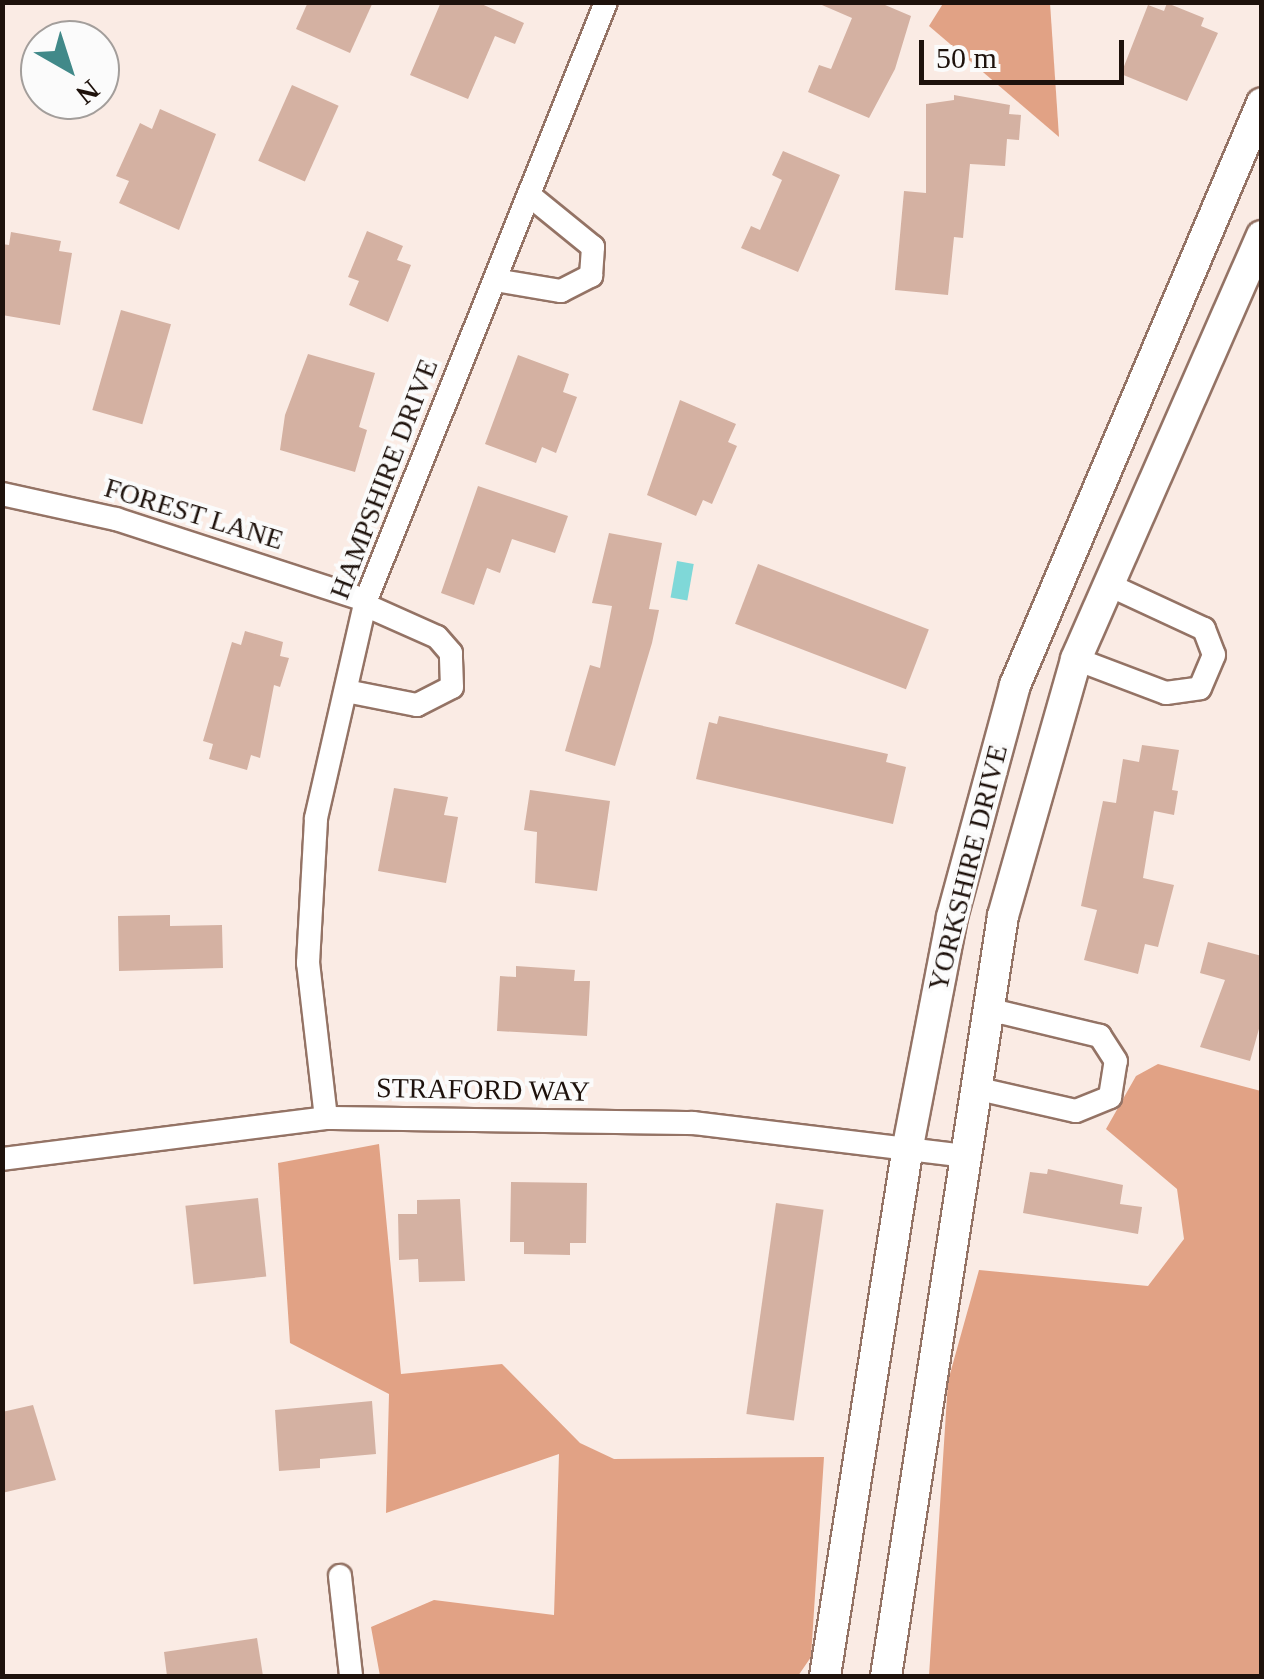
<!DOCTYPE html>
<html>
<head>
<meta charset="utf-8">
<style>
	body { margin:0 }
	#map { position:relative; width:1264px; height:1679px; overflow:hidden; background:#faebe4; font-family:Georgia,serif }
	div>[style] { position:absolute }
	.forest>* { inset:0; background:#e1a285 }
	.water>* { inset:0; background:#7fd8d8; transform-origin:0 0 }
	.building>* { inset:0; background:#d4b1a2; transform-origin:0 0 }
	.roads { filter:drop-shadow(2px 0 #947365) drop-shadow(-2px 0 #947365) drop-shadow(0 2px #947365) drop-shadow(0 -2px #947365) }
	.street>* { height:22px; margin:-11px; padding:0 11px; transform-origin:11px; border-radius:11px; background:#fff }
	.secondary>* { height:30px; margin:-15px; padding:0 15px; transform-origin:15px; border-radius:15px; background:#fff }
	span { translate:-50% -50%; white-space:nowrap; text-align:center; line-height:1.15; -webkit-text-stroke:8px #fbfbfb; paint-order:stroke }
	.street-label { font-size:28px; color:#1e120c }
	.frame { position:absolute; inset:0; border:5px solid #1e120c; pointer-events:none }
	.north { position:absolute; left:20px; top:20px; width:100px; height:100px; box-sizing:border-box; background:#fbfbfb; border:2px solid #a39e9b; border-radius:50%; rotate:141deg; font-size:28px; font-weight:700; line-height:40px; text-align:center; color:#1e120c }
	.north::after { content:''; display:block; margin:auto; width:35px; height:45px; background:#418989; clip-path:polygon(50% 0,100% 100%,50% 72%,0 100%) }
	.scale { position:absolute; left:919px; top:40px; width:205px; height:45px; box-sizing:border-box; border:5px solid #1e120c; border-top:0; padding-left:12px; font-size:30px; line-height:35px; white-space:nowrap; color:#1e120c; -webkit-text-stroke:8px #fbfbfb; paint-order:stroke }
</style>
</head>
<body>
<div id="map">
	<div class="forest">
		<i style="clip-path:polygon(944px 2px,1050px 3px,1059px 137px,929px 26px)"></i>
		<i style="clip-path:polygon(1158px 1064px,1261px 1091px,1261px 1676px,929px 1676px,948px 1381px,979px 1270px,1148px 1286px,1184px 1239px,1177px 1189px,1106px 1129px,1136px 1076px)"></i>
		<i style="clip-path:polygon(379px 1144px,401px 1374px,502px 1364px,580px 1443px,614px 1459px,824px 1457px,811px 1657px,798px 1676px,380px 1676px,371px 1627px,434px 1600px,554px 1615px,559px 1454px,386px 1513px,389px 1394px,290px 1343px,278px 1163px)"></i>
	</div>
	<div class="water">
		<i style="left:677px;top:561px;width:17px;height:37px;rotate:10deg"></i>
	</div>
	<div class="building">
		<i style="clip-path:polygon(308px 2px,373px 2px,350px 53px,296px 29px)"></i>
		<i style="clip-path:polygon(441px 2px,477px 2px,524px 23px,515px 44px,495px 36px,468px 99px,410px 75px)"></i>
		<i style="clip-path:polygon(815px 2px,878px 2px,911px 16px,895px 69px,869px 118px,808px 92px,819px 65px,831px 69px,852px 18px)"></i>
		<i style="clip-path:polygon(1167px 3px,1204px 18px,1201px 26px,1218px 33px,1187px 101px,1121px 74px,1148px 5px,1164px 11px)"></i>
		<i style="left:292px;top:85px;width:51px;height:83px;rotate:24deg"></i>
		<i style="clip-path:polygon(954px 95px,1010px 105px,1009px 114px,1021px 115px,1019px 140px,1007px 139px,1005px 166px,970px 164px,963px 238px,954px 237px,948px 295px,895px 290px,904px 191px,926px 193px,926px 104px,954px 100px)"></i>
		<i style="clip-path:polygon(160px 109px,216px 134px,179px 230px,119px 203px,129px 181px,116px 176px,140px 123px,152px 129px)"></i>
		<i style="clip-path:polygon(783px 151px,840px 175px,798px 272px,741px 248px,751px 226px,760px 230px,782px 180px,772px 175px)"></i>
		<i style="clip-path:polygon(367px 231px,403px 246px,397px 260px,411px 265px,388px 322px,349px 305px,359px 281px,348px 277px)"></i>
		<i style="clip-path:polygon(11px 232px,61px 241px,59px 251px,72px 253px,60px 325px,2px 315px,2px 244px,9px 245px)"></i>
		<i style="left:121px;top:310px;width:52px;height:104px;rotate:16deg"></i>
		<i style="clip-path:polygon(308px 354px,375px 373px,359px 427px,367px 430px,355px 472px,280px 450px,285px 415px)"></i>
		<i style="clip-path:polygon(518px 355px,569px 374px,563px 392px,577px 397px,556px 453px,542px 447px,536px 463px,485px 444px)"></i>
		<i style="clip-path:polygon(680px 400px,736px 424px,728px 442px,737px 446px,712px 504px,703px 500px,696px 516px,647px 495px)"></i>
		<i style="clip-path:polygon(478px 486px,568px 516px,555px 553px,512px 539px,500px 573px,487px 568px,474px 605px,441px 593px)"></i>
		<i style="clip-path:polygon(609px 533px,662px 543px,649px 609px,659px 610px,652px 643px,615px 766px,565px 751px,590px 665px,600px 668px,612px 606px,592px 603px)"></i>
		<i style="left:758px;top:564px;width:183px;height:64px;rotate:21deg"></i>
		<i style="clip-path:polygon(245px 631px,283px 642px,280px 656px,289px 658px,280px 687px,274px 685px,260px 758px,251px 755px,247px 770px,209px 759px,213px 744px,203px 741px,232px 642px,241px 645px)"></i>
		<i style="clip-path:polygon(719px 716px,888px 754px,886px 762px,906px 767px,893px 824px,696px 779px,709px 722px,717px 724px)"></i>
		<i style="clip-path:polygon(1142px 745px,1179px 750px,1172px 790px,1178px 791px,1174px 815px,1154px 811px,1143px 878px,1174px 885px,1158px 947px,1145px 944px,1138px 974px,1084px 960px,1097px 910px,1081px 906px,1103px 801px,1116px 803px,1123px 759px,1139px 762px)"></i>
		<i style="clip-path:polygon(394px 788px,448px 797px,444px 815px,458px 817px,446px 883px,378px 871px)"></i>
		<i style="clip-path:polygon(530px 790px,610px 801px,597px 891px,535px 883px,537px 832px,524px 830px)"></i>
		<i style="clip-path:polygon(170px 915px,170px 926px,222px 925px,223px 968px,119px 971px,118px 916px)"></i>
		<i style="clip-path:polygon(1208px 942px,1262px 956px,1262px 1018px,1250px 1061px,1200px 1047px,1225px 980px,1200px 973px)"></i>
		<i style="clip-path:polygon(516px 966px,575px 970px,574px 981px,590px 981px,587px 1036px,497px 1031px,500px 976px,516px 977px)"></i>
		<i style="clip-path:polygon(1048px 1169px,1123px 1185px,1120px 1204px,1142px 1207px,1138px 1234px,1023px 1213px,1030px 1172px,1047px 1174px)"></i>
		<i style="clip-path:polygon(511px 1182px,587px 1183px,586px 1243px,570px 1243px,570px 1255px,524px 1254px,524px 1242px,510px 1242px)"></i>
		<i style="left:258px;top:1198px;width:79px;height:73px;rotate:84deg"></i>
		<i style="clip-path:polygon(460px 1199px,465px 1281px,419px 1282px,418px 1259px,399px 1260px,398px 1214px,417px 1214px,417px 1200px)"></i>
		<i style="left:776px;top:1203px;width:48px;height:213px;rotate:8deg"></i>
		<i style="clip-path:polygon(372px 1401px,376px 1454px,320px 1459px,320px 1468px,279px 1471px,275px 1410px)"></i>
		<i style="clip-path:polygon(33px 1405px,56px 1480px,2px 1493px,2px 1412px)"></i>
		<i style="clip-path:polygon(257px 1638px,263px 1676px,167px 1676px,164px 1652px)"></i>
	</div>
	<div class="roads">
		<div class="street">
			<i style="left:495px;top:280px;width:67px;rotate:9.5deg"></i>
			<i style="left:561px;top:291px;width:34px;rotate:-27deg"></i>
			<i style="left:591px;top:276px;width:29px;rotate:-86deg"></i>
			<i style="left:593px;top:247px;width:82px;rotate:-140.9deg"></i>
			<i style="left:2px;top:494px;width:117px;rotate:12.4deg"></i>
			<i style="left:116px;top:519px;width:263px;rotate:18deg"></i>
			<i style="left:1076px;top:659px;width:96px;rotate:20.7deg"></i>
			<i style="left:1166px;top:693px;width:34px;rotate:-8deg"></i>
			<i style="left:1200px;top:688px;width:36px;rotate:-67deg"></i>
			<i style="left:1214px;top:655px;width:28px;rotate:-111deg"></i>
			<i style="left:1204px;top:629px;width:107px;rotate:-155.1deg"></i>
			<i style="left:346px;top:691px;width:72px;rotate:11.2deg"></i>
			<i style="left:417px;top:705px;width:39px;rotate:-27deg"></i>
			<i style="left:452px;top:687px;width:34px;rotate:-92deg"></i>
			<i style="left:451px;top:653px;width:21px;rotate:-131deg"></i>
			<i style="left:437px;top:637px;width:79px;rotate:-156deg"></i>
			<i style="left:979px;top:1089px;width:99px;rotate:12.8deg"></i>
			<i style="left:1076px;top:1111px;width:37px;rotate:-22deg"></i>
			<i style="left:1110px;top:1097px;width:36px;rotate:-81deg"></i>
			<i style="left:1116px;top:1061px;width:30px;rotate:-123deg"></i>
			<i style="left:1100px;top:1036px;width:111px;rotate:-166.5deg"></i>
			<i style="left:326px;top:1118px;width:156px;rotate:-96.6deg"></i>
			<i style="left:308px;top:963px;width:145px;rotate:-86.8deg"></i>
			<i style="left:316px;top:818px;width:224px;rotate:-77.1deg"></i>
			<i style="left:366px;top:600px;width:644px;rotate:-68.13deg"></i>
			<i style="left:2px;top:1159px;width:327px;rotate:-7.2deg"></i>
			<i style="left:326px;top:1118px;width:367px;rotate:0.8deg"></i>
			<i style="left:693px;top:1123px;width:273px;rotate:6.9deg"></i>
			<i style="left:340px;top:1576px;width:101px;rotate:83.7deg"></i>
		</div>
		<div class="secondary">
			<i style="left:825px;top:1676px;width:536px;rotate:-81.1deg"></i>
			<i style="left:908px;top:1146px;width:233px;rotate:-79.1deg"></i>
			<i style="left:952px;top:917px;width:240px;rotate:-74.8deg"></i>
			<i style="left:1015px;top:685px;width:632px;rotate:-67deg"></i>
			<i style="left:886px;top:1676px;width:769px;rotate:-81.25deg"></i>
			<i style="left:1003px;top:916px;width:267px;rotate:-74.1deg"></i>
			<i style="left:1076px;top:659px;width:462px;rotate:-66.3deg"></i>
		</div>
	</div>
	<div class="street-label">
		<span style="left:384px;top:479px;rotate:-69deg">HAMPSHIRE DRIVE</span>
		<span style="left:194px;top:514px;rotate:17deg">FOREST LANE</span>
		<span style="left:968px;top:868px;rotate:-76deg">YORKSHIRE DRIVE</span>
		<span style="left:483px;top:1090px;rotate:1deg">STRAFORD WAY</span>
	</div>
	<div class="frame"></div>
	<div class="north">N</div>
	<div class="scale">50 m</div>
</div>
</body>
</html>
